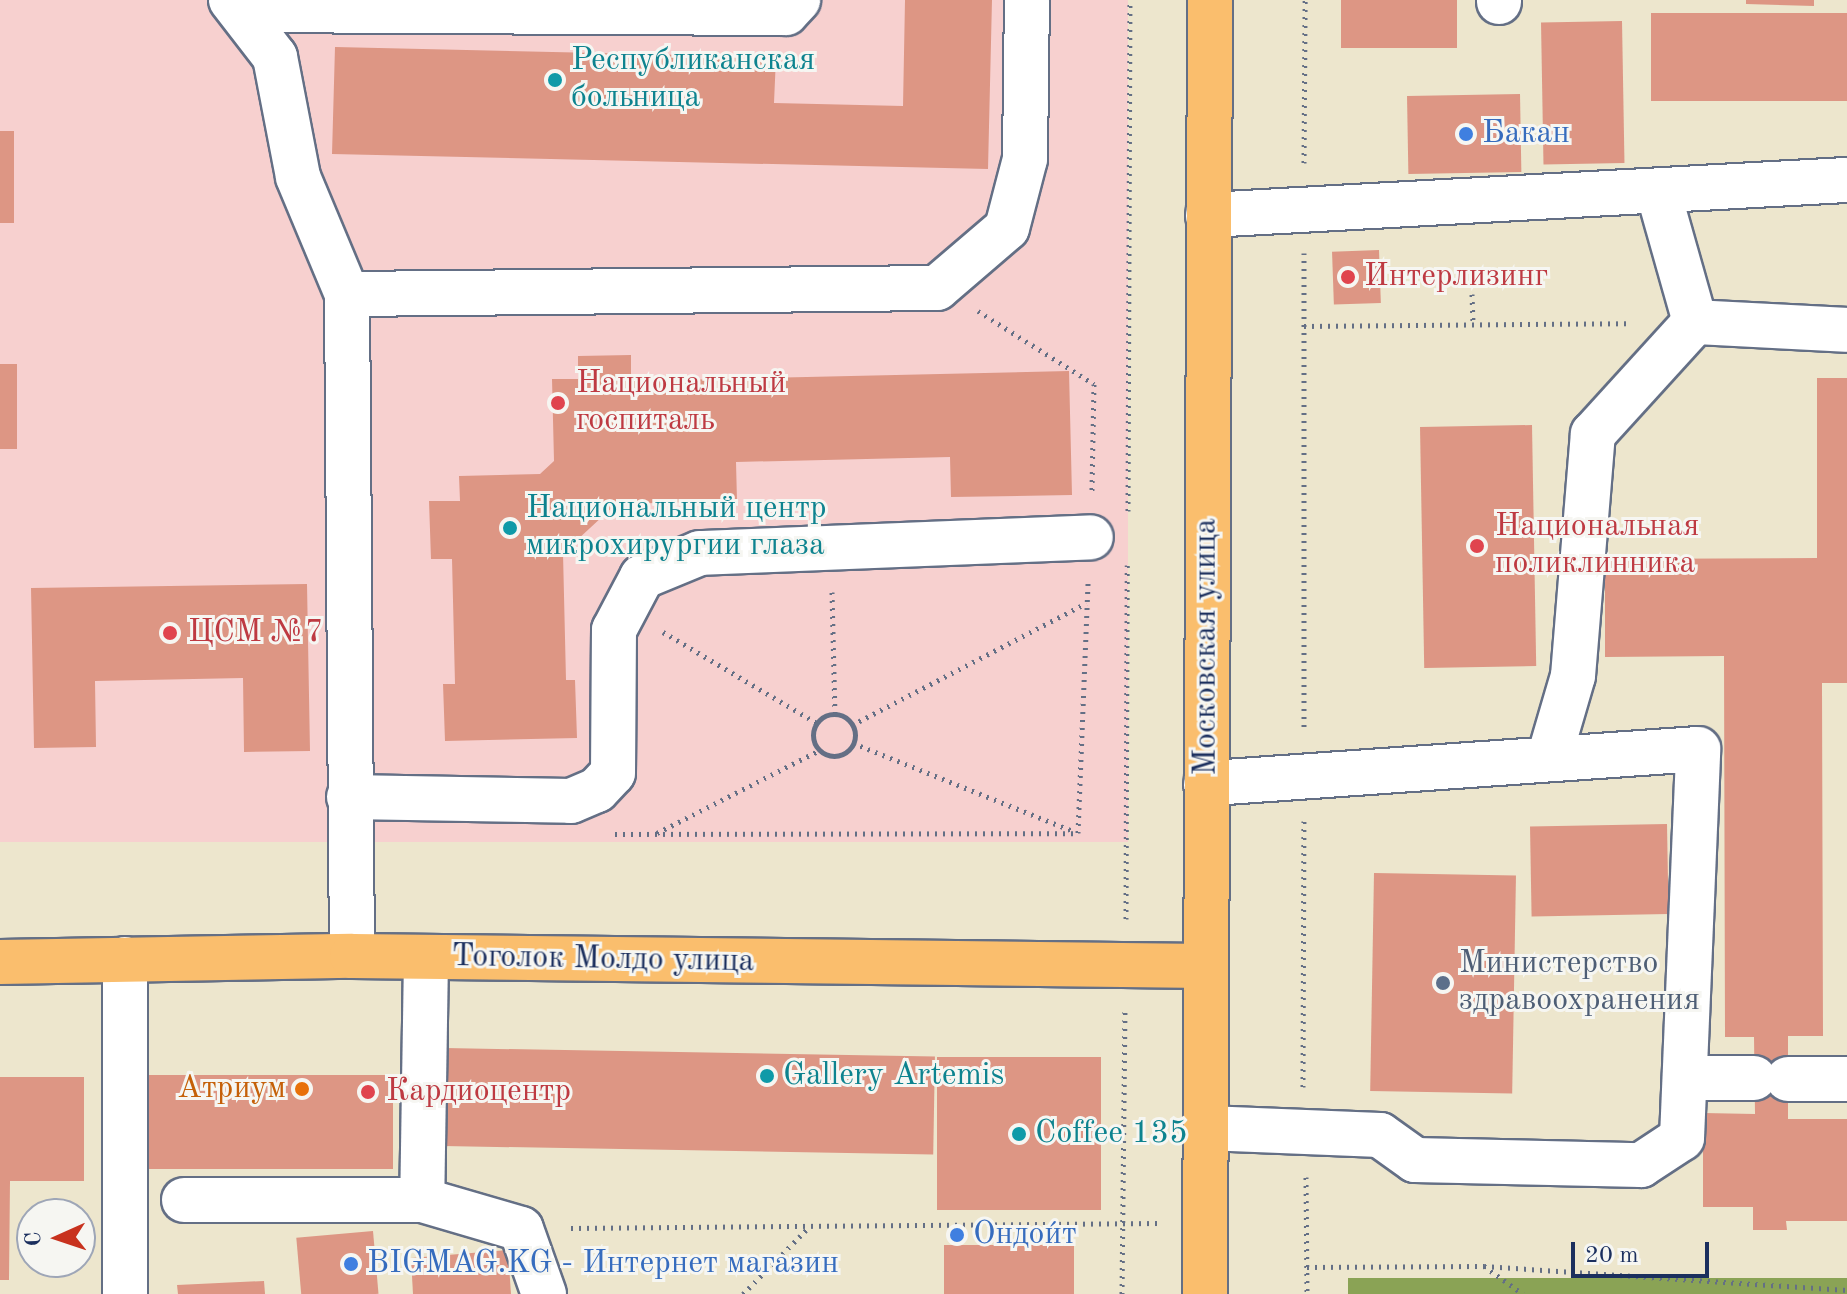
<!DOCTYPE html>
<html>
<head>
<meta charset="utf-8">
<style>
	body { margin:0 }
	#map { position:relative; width:1847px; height:1294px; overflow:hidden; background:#ede6cd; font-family:"Old Standard TT",serif }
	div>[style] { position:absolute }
	.built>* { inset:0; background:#f7d0cf; transform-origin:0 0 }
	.forest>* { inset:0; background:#8aa355; transform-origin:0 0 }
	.building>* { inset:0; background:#dd9684; transform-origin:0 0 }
	.path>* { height:5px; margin-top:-2.5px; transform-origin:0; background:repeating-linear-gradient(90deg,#646f85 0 2px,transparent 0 8px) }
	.path>.ring { margin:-2.5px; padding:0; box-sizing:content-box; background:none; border:5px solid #646f85; border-radius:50% }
	.roads { filter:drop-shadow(2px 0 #646f85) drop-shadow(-2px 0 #646f85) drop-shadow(0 2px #646f85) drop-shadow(0 -2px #646f85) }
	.minor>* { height:44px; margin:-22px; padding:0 22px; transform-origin:22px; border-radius:22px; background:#fff }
	.major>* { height:44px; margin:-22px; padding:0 22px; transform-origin:22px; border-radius:22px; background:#fabe6d }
	.dots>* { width:22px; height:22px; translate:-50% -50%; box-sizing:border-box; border:4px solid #f6f6f2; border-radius:50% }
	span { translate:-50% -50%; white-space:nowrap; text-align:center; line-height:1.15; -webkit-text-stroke:6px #f6f6f2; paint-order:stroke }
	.culture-label { font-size:32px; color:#0d838f }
	.left { translate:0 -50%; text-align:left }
	.shop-label { font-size:32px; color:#366cbe }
	.health-label { font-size:32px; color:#be3a42 }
	.street-label { font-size:32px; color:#1b2f5e }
	.service-label { font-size:32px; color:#4e5e75 }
	.food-label { font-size:32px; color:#c56008 }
	.right { translate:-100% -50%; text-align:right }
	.north { position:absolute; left:16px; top:1198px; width:80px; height:80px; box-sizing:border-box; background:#f6f6f2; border:2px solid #9ea6b7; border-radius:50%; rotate:267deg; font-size:22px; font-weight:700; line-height:32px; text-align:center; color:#1b2f5e }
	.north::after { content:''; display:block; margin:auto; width:28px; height:36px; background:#c8321e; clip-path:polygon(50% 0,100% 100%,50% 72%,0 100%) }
	.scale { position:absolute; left:1571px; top:1242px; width:138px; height:36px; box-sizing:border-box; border:4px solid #1b2f5e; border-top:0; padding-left:10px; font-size:24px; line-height:28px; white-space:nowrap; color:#1b2f5e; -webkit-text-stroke:6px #f6f6f2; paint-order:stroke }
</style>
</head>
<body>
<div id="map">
	<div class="built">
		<i style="left:0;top:0;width:1128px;height:842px"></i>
	</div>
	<div class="forest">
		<i style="left:1847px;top:1278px;width:16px;height:499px;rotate:90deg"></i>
	</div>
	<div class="building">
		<i style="clip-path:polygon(905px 0,992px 0,988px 169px,332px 154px,335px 47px,776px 57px,774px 103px,903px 106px)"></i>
		<i style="left:1341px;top:0;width:116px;height:48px"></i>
		<i style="clip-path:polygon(1746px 0,1814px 0,1814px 6px,1746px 4px)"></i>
		<i style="left:1651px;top:13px;width:196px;height:88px"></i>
		<i style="left:1622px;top:21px;width:142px;height:81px;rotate:89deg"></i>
		<i style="left:1520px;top:94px;width:78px;height:113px;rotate:89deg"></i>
		<i style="left:0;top:131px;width:14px;height:92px"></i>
		<i style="left:1379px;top:250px;width:53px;height:47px;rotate:88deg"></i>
		<i style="clip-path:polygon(631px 355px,631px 381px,1069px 371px,1072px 495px,951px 497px,950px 457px,736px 462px,737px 501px,616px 504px,563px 553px,566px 680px,575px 680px,577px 738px,445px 741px,443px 684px,455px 684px,452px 559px,431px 559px,429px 501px,460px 501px,459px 476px,540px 474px,554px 461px,552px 379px,578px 379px,578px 356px)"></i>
		<i style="left:0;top:364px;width:17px;height:85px"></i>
		<i style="clip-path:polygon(1817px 378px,1847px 378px,1847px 683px,1822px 683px,1823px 1036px,1788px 1036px,1788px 1119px,1847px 1119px,1847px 1221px,1786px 1221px,1787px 1230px,1753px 1230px,1753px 1207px,1703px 1207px,1703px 1113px,1755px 1114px,1754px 1037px,1725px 1037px,1724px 656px,1605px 657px,1605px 559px,1817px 558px)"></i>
		<i style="left:1532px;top:425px;width:241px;height:112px;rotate:89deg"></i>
		<i style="clip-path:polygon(307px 584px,310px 751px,244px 752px,243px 678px,95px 681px,96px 747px,34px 748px,31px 588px)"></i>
		<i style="left:1667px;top:824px;width:90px;height:137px;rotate:89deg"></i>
		<i style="left:1374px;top:873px;width:142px;height:218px;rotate:1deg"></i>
		<i style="left:445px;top:1048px;width:490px;height:98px;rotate:1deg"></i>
		<i style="left:1101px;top:1057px;width:153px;height:164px;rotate:90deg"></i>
		<i style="left:149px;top:1075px;width:244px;height:94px"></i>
		<i style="clip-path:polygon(0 1077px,84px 1077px,84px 1181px,10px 1181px,9px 1280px,0 1280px)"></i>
		<i style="left:373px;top:1231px;width:63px;height:77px;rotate:85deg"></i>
		<i style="left:944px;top:1245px;width:130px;height:49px"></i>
		<i style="clip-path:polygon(508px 1250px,511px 1294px,413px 1294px,411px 1258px)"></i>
		<i style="clip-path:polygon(264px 1281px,265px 1294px,178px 1294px,177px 1285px)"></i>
	</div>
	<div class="path">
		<i style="left:1304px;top:163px;width:163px;rotate:-89.6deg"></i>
		<i style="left:1304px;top:253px;width:478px;rotate:90deg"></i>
		<i style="left:1472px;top:294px;width:30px;rotate:88deg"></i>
		<i style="left:978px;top:311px;width:137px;rotate:32.2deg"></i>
		<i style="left:1094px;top:384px;width:108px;rotate:91.1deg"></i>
		<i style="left:1304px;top:326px;width:327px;rotate:-0.5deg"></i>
		<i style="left:1128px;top:511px;width:511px;rotate:-89.78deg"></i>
		<i style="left:832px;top:592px;width:122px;rotate:88.6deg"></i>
		<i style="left:663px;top:632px;width:179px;rotate:30.6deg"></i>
		<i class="ring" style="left:813px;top:714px;width:37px;height:37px"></i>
		<i style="left:852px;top:725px;width:264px;rotate:-27.5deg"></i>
		<i style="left:853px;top:743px;width:237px;rotate:21.8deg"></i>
		<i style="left:657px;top:833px;width:183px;rotate:-27deg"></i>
		<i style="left:615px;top:834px;width:463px;rotate:-0.1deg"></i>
		<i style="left:1078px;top:833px;width:251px;rotate:-87.7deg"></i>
		<i style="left:1126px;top:919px;width:354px;rotate:-89.8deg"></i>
		<i style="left:1303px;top:1087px;width:266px;rotate:-89.8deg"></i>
		<i style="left:1306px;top:1177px;width:117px;rotate:89.5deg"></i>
		<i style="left:571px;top:1228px;width:589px;rotate:-0.49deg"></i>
		<i style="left:1484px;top:1266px;width:48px;rotate:35.7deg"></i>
		<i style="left:1307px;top:1267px;width:177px;rotate:-0.3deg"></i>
		<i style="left:1484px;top:1266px;width:364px;rotate:3.8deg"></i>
		<i style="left:743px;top:1294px;width:94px;rotate:-45.4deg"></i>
		<i style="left:1122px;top:1294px;width:285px;rotate:-89.4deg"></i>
	</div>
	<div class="roads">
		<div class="minor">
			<i style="left:231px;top:0;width:72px;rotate:52.3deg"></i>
			<i style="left:275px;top:57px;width:122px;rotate:79.1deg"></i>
			<i style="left:298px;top:177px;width:127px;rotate:67.3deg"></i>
			<i style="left:347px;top:294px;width:662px;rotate:89.57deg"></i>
			<i style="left:1499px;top:0;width:2px;rotate:90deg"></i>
			<i style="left:244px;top:10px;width:542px;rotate:0.32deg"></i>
			<i style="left:786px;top:13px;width:18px;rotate:-47deg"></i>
			<i style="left:1658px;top:191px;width:136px;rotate:74.2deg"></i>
			<i style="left:1208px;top:215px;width:640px;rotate:-3.14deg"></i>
			<i style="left:347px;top:294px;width:590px;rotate:-0.58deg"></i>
			<i style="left:937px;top:288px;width:92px;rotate:-40.6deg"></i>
			<i style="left:1007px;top:228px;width:71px;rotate:-75.4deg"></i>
			<i style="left:1025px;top:159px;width:159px;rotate:-89.3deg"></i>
			<i style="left:1695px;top:322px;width:152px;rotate:3deg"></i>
			<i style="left:1549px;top:758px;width:85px;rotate:-73.7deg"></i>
			<i style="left:1573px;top:676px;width:243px;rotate:-85.3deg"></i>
			<i style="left:1593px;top:434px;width:151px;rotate:-47.7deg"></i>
			<i style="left:349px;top:797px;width:222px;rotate:1deg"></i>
			<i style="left:571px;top:801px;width:28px;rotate:-23deg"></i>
			<i style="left:597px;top:790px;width:23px;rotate:-47deg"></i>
			<i style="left:613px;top:773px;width:143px;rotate:-89.6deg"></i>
			<i style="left:614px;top:630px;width:60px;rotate:-62.2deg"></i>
			<i style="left:642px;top:577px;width:63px;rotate:-22.5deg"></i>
			<i style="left:700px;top:553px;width:391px;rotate:-2.3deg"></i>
			<i style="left:426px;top:958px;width:242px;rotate:90.9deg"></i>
			<i style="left:422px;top:1200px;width:103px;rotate:16.3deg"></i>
			<i style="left:521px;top:1229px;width:69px;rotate:70.5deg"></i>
			<i style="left:1685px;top:1078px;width:69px"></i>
			<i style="left:1788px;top:1079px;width:59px"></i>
			<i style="left:1206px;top:1128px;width:174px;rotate:2.3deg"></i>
			<i style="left:1380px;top:1135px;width:43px;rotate:35.5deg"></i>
			<i style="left:1415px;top:1160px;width:226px;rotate:1.3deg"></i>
			<i style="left:1641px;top:1165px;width:49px;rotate:-33.4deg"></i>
			<i style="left:1682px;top:1138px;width:389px;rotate:-87.6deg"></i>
			<i style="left:1698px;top:749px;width:493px;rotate:176deg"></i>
			<i style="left:184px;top:1200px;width:238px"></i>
			<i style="left:125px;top:1294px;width:335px;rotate:-90deg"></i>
		</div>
		<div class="major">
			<i style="left:0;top:962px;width:352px;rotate:-1deg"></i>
			<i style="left:352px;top:956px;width:853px;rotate:0.67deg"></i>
			<i style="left:1205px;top:1294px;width:1294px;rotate:-89.78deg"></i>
		</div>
	</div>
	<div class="dots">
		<i style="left:555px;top:80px;background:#0f9aa8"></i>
		<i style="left:1466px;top:134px;background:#3f7fe0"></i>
		<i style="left:1348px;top:277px;background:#e0444e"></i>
		<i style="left:558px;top:403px;background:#e0444e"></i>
		<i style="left:510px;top:528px;background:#0f9aa8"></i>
		<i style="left:1477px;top:546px;background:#e0444e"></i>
		<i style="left:170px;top:633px;background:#e0444e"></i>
		<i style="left:1443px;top:983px;background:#5c6f8a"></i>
		<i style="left:767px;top:1076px;background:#0f9aa8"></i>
		<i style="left:302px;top:1089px;background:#e8710a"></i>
		<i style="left:368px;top:1092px;background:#e0444e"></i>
		<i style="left:1019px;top:1134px;background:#0f9aa8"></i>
		<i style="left:957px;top:1235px;background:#3f7fe0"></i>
		<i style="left:351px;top:1264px;background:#3f7fe0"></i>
	</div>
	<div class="culture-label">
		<span class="left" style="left:571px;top:80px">Республиканская<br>больница</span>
		<span class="left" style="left:526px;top:528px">Национальный центр<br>микрохирургии глаза</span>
		<span class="left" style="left:783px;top:1076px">Gallery Artemis</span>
		<span class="left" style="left:1035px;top:1134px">Coffee 135</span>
	</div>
	<div class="shop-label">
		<span class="left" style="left:1482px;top:134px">Бакан</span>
		<span class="left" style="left:973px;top:1235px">Ондои́т</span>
		<span class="left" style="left:367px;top:1264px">BIGMAG.KG - Интернет магазин</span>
	</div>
	<div class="health-label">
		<span class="left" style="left:1364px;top:277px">Интерлизинг</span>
		<span class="left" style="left:576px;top:403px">Национальный<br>госпиталь</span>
		<span class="left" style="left:1495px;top:546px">Национальная<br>поликлинника</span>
		<span class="left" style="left:188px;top:633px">ЦСМ №7</span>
		<span class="left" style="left:386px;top:1092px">Кардиоцентр</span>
	</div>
	<div class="street-label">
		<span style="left:1207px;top:647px;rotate:-90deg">Московская улица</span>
		<span style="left:603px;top:960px;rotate:1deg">Тоголок Молдо улица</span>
	</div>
	<div class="service-label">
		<span class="left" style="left:1459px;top:983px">Министерство<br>здравоохранения</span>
	</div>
	<div class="food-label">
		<span class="right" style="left:286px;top:1089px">Атриум</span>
	</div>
	<div class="north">С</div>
	<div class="scale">20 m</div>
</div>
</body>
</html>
